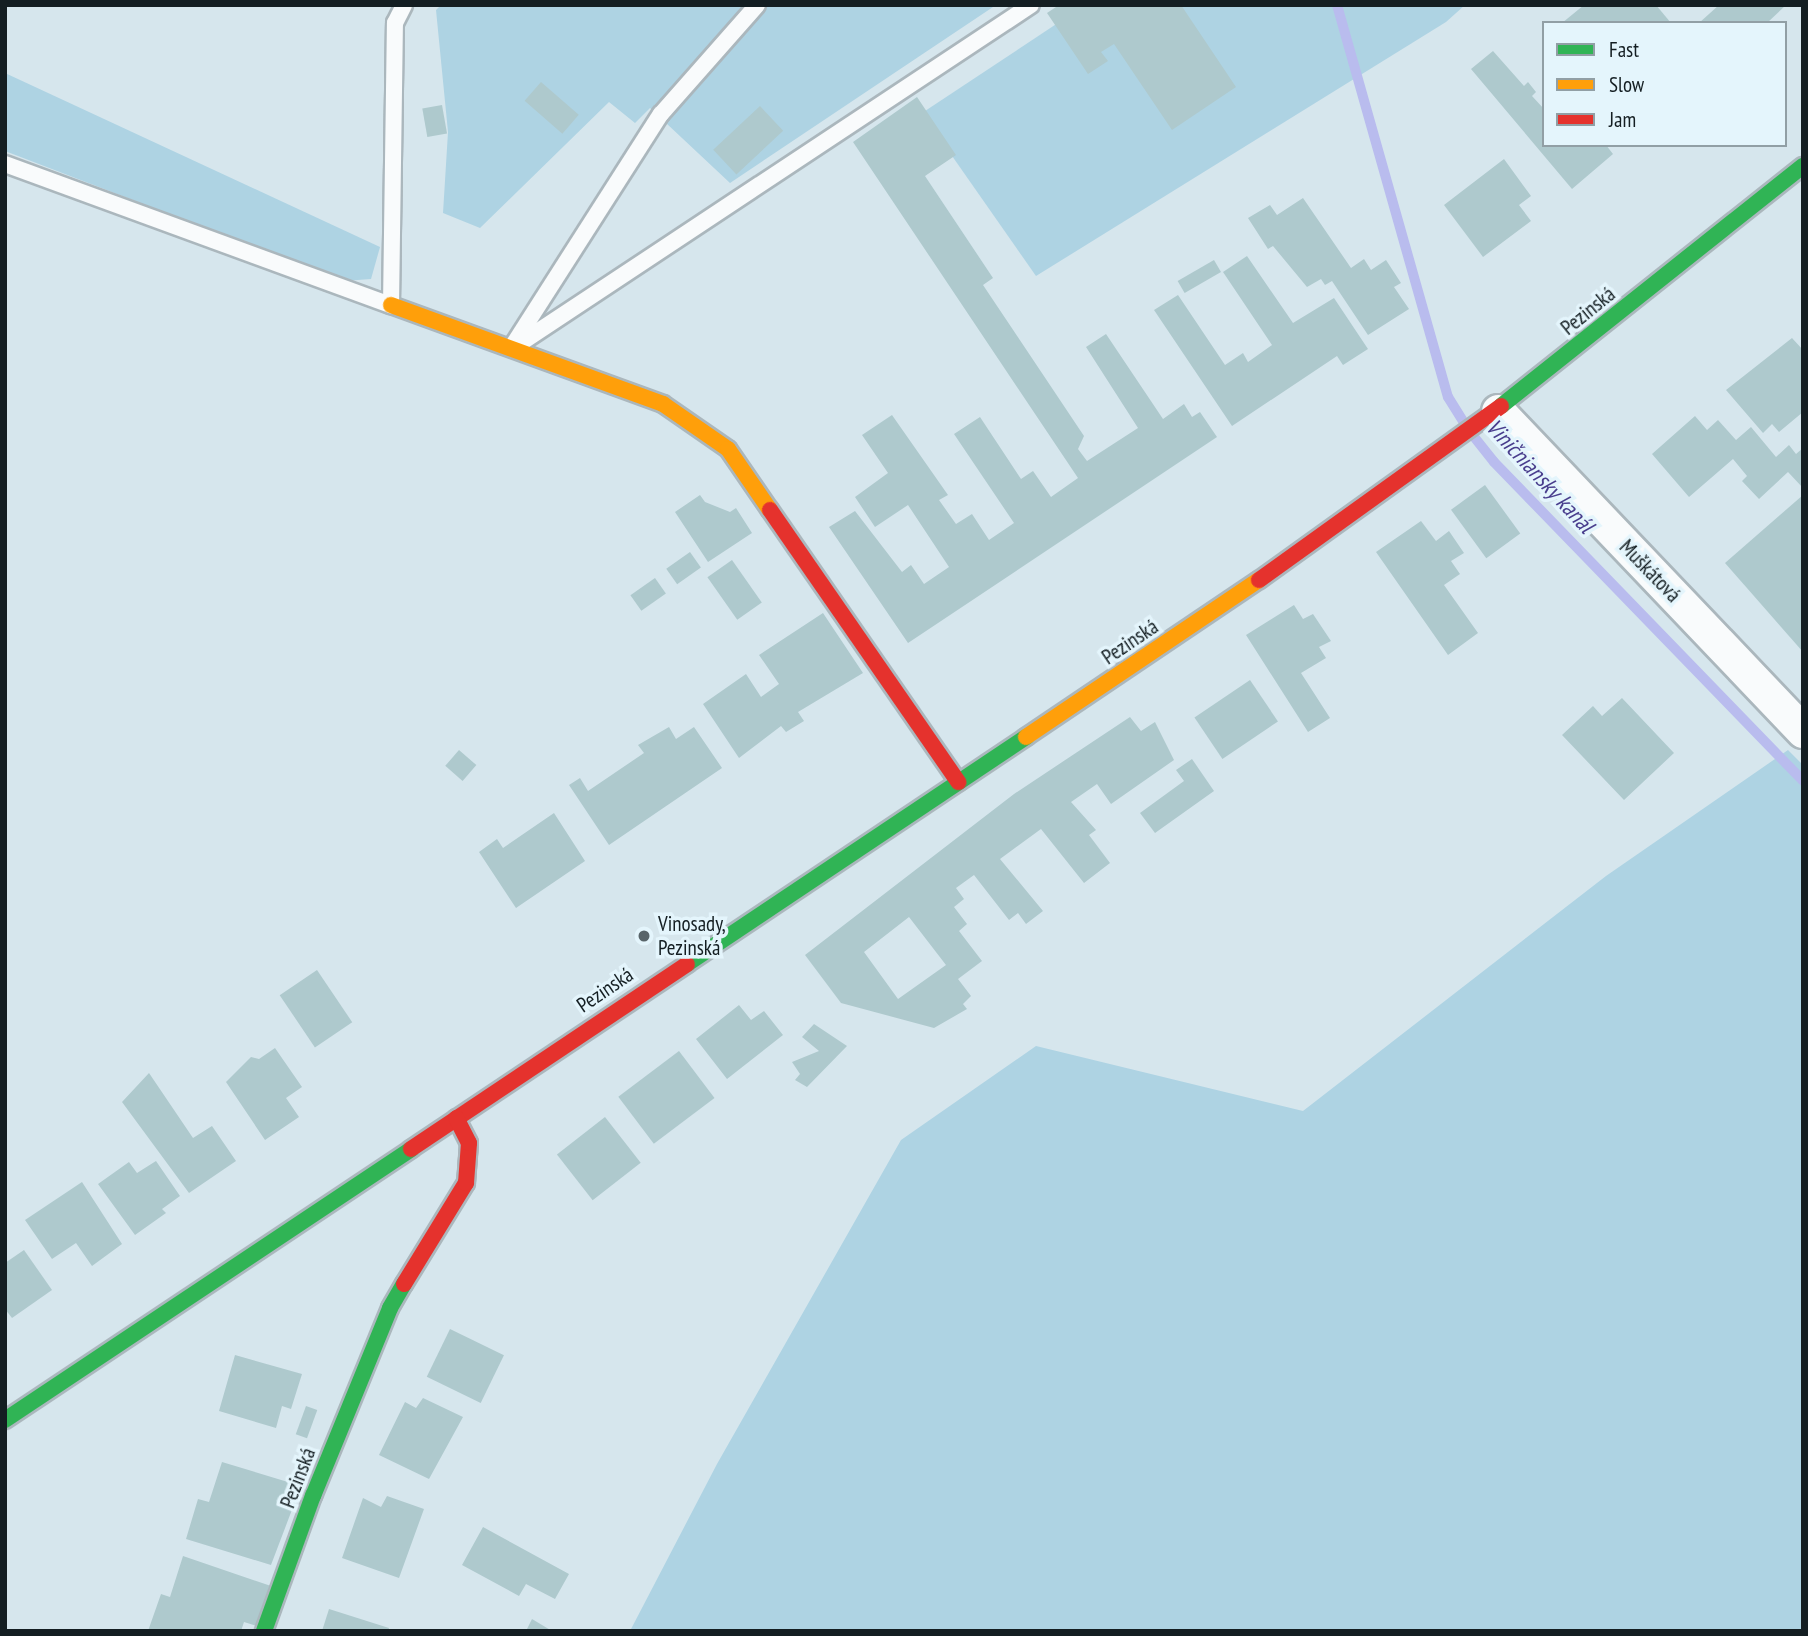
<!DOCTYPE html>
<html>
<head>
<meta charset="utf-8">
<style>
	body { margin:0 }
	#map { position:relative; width:1808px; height:1636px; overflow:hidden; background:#d6e6ed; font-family:"PT Sans Narrow",sans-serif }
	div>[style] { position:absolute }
	.green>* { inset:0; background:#aed3e3 }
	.stream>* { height:10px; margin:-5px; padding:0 5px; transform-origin:5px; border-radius:5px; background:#b9bcee }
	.building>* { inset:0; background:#aec9cd; transform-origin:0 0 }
	.roads { filter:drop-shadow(2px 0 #abb7bd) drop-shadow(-2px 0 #abb7bd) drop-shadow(0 2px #abb7bd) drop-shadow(0 -2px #abb7bd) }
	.lane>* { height:16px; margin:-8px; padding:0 8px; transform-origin:8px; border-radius:8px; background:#f9fbfc }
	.street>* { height:33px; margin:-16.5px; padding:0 16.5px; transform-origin:16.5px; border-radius:16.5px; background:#f9fbfc }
	.fast>* { height:16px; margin:-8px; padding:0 8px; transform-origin:8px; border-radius:8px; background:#30b455 }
	.slow>* { height:16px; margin:-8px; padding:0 8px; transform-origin:8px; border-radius:8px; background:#ff9f0a }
	.jam>* { height:16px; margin:-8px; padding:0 8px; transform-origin:8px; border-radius:8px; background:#e5322d }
	.dots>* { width:19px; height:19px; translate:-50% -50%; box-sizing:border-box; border:4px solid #e4f5fc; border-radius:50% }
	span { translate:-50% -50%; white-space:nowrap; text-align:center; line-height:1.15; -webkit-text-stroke:7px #e4f5fc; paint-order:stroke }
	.street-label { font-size:21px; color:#141e22 }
	.poi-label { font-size:21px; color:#141e22 }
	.left { translate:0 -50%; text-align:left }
	.water-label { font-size:23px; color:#493e8d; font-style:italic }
	.frame { position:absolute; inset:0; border:7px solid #141e22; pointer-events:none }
	.legend { position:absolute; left:1542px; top:21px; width:245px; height:126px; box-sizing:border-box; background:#e4f5fc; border:2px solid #919fa5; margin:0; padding:9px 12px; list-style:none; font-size:21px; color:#141e22 }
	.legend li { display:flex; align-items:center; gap:14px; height:35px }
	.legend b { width:35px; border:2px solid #919fa5 }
</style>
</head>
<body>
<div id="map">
	<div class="green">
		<i style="clip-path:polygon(441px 5px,996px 5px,730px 183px,650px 108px,635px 123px,609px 102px,480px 228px,443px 213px,448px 132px,436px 10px)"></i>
		<i style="clip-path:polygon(1085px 5px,1465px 5px,1446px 22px,1036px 276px,922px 113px)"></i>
		<i style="clip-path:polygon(5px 73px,380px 247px,371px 279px,344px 281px,5px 151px)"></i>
		<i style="clip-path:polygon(1788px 750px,1803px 765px,1803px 1631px,630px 1631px,717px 1464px,901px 1140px,1036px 1046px,1303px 1111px,1606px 876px)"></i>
	</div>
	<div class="stream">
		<i style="left:1337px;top:5px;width:407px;rotate:74.2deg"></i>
		<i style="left:1448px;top:397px;width:36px;rotate:58deg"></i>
		<i style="left:1467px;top:428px;width:43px;rotate:51.5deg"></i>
		<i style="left:1494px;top:462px;width:444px;rotate:45.9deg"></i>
	</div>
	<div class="building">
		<i style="clip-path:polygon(1059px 5px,1181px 5px,1236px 87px,1172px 130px,1114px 44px,1101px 52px,1108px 61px,1088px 74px,1047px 13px)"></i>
		<i style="clip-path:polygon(1584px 5px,1656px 5px,1671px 23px,1562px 23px)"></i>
		<i style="clip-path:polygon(1719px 5px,1786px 5px,1767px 23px,1699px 23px)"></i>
		<i style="clip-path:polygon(1493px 51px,1524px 86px,1528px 82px,1536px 92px,1532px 96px,1544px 109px,1544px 145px,1606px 145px,1613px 154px,1572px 189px,1471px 69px)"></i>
		<i style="left:541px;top:82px;width:50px;height:25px;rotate:41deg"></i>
		<i style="clip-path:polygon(917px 97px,956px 155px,925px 176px,993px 278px,983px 285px,1084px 436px,1078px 449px,1087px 461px,1138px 428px,1086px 347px,1106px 334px,1163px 419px,1184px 404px,1192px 417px,1200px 412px,1217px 437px,908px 643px,829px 527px,855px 511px,902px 572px,911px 565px,924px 584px,949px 567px,908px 505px,875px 527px,855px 497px,888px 473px,862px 435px,892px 415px,948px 495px,939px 500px,956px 524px,972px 514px,989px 540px,1014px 523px,954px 434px,980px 417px,1021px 479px,1033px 471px,1051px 497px,1078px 478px,853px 142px)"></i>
		<i style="left:442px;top:105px;width:29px;height:20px;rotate:80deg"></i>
		<i style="left:760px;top:106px;width:34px;height:64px;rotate:47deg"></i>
		<i style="clip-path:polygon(1504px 159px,1531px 196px,1519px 205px,1531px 221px,1483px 257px,1444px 205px)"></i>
		<i style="clip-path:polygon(1303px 198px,1351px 268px,1364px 259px,1371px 270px,1386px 260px,1401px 283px,1394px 287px,1409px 309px,1368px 335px,1332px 281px,1325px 285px,1321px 279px,1307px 287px,1273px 246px,1268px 249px,1248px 218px,1270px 205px,1277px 215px)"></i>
		<i style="clip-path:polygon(1247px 256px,1293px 323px,1334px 298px,1368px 349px,1343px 365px,1337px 356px,1232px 426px,1154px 310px,1178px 295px,1225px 365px,1243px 353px,1248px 362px,1272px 345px,1223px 272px)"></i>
		<i style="left:1214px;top:260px;width:14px;height:42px;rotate:60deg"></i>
		<i style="clip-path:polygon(1792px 338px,1803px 350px,1803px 412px,1779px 432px,1772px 424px,1763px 433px,1726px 390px)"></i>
		<i style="clip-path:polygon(1695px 416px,1707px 430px,1718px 420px,1736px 440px,1751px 427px,1776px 457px,1789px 445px,1796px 454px,1803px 448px,1803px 488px,1788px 472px,1759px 499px,1742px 481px,1747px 476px,1733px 459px,1689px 497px,1652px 454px)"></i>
		<i style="left:1485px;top:485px;width:60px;height:42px;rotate:54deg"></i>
		<i style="clip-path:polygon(700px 495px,705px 502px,730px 512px,736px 508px,752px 533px,708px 562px,675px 512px)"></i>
		<i style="clip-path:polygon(1803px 495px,1803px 652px,1725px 563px)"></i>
		<i style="clip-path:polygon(1421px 521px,1436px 541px,1449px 531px,1464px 553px,1451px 561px,1460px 574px,1444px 585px,1478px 633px,1448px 655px,1376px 552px)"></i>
		<i style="left:690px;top:552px;width:19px;height:29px;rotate:55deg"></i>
		<i style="left:732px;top:560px;width:52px;height:30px;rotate:55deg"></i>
		<i style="left:655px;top:578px;width:19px;height:30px;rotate:55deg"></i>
		<i style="clip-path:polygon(1294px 605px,1303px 619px,1313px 614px,1331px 641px,1319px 647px,1326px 658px,1301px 673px,1330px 718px,1308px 732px,1246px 635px)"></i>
		<i style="clip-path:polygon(823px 613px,863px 673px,798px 712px,804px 721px,786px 732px,781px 726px,739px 758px,703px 704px,746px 674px,761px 697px,779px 684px,759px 655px)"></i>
		<i style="left:1250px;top:680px;width:50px;height:67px;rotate:56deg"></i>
		<i style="clip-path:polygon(1622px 698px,1674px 753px,1624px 800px,1562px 735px,1593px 706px,1602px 716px)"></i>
		<i style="clip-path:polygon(evenodd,1130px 717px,1141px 731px,1155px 722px,1174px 760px,1111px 804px,1097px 784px,1071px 802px,1096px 830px,1089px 835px,1110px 863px,1084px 883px,1041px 829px,1000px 859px,1043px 911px,1026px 924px,1018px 913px,1009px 920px,974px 875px,956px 888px,964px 899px,954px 907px,967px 924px,959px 931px,982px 961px,958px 979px,971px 996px,963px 1004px,967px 1009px,934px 1028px,841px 1003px,805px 955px,1014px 794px,1130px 717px,909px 917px,946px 965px,898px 999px,864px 952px,909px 917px)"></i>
		<i style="clip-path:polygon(669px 727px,676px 739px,694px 727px,722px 768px,609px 845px,569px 785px,580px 778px,588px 791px,644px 753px,638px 745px)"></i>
		<i style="left:459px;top:750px;width:23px;height:21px;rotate:41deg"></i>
		<i style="clip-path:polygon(1192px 759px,1214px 791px,1155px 833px,1140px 813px,1184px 781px,1176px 770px)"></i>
		<i style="clip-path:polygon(554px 813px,585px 861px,516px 908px,479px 852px,497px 839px,503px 848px)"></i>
		<i style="left:317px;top:970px;width:63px;height:45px;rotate:56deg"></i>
		<i style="clip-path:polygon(739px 1005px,751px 1020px,764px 1011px,783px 1035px,727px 1079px,696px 1039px)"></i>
		<i style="clip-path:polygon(814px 1024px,847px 1046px,807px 1087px,795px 1080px,800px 1074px,792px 1062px,819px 1051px,802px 1037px)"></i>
		<i style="clip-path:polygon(275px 1048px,302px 1087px,286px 1098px,299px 1117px,265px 1140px,226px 1082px,251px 1057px,259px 1059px)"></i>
		<i style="left:679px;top:1051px;width:59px;height:76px;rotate:53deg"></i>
		<i style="clip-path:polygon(149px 1073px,193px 1138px,212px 1126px,236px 1161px,189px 1193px,122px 1102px)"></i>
		<i style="left:605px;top:1117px;width:58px;height:61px;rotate:52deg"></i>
		<i style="clip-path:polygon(156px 1161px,180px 1196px,162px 1209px,166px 1213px,135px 1235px,98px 1184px,129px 1162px,137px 1173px)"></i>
		<i style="clip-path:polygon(82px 1182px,122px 1244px,92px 1266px,76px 1243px,52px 1259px,25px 1220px)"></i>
		<i style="clip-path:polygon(24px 1250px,52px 1290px,12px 1318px,5px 1309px,5px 1263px)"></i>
		<i style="left:450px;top:1329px;width:60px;height:53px;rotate:26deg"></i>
		<i style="clip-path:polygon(235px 1355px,302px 1374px,291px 1409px,282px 1406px,276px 1428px,219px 1411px)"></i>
		<i style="clip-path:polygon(423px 1398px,463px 1417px,429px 1479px,379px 1455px,405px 1402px,416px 1408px)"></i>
		<i style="left:306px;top:1406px;width:12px;height:30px;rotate:20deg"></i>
		<i style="clip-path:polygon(222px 1462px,301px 1486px,271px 1565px,186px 1539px,198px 1499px,209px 1502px)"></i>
		<i style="clip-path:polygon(387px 1496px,424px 1509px,399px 1578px,342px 1558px,363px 1498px,381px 1507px)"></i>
		<i style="clip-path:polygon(483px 1527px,569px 1574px,555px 1599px,526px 1584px,519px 1596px,462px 1565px)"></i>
		<i style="clip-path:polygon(183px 1556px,271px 1586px,257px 1626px,244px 1622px,241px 1631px,148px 1631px,161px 1594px,170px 1597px)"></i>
		<i style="clip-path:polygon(329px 1609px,389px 1628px,388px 1631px,322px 1631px)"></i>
		<i style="clip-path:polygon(532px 1619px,552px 1631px,526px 1631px)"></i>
	</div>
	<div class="roads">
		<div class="lane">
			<i style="left:5px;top:164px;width:411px;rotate:20.1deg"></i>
			<i style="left:391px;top:305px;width:282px;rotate:-89.2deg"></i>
			<i style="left:395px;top:23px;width:20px;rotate:-63deg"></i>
			<i style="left:513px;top:345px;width:274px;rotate:-57.4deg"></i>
			<i style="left:661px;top:114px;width:145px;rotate:-48.6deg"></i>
			<i style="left:513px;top:348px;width:621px;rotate:-33.51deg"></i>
		</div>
		<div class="street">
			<i style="left:1498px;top:411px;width:442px;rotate:46.4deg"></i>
		</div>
		<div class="fast">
			<i style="left:1501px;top:406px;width:386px;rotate:-38.5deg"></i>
			<i style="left:687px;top:964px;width:408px;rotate:-33.8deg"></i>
			<i style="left:5px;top:1420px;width:488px;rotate:-33.7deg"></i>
			<i style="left:264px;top:1631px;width:144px;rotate:-70.1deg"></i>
			<i style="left:313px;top:1496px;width:203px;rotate:-67.7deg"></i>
			<i style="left:390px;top:1308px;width:28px;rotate:-60deg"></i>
		</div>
		<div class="slow">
			<i style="left:391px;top:305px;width:289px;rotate:20deg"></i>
			<i style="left:663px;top:404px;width:79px;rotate:34.7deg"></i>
			<i style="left:728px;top:449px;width:74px;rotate:55.5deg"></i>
			<i style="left:1026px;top:737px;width:281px;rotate:-34deg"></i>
		</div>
		<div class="jam">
			<i style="left:770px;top:510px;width:331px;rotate:55.3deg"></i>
			<i style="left:1259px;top:580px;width:298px;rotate:-35.7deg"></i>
			<i style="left:411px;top:1149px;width:332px;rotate:-33.8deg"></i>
			<i style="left:404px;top:1284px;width:119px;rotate:-58.5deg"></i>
			<i style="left:466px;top:1183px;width:40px;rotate:-85.7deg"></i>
			<i style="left:469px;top:1143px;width:28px;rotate:-117deg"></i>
		</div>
	</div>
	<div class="dots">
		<i style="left:644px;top:936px;background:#586469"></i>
	</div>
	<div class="street-label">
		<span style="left:1588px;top:311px;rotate:-39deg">Pezinská</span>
		<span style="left:1650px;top:571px;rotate:46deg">Muškátová</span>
		<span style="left:1130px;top:642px;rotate:-34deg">Pezinská</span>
		<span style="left:605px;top:990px;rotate:-34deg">Pezinská</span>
		<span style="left:298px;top:1478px;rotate:-69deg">Pezinská</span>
	</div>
	<div class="poi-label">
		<span class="left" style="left:658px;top:936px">Vinosady,<br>Pezinská</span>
	</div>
	<div class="water-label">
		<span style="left:1540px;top:476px;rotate:47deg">Viničniansky kanál</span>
	</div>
	<div class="frame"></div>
	<ul class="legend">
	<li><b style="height:9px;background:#30b455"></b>Fast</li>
	<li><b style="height:9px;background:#ff9f0a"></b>Slow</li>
	<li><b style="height:9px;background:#e5322d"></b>Jam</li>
	</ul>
</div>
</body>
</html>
